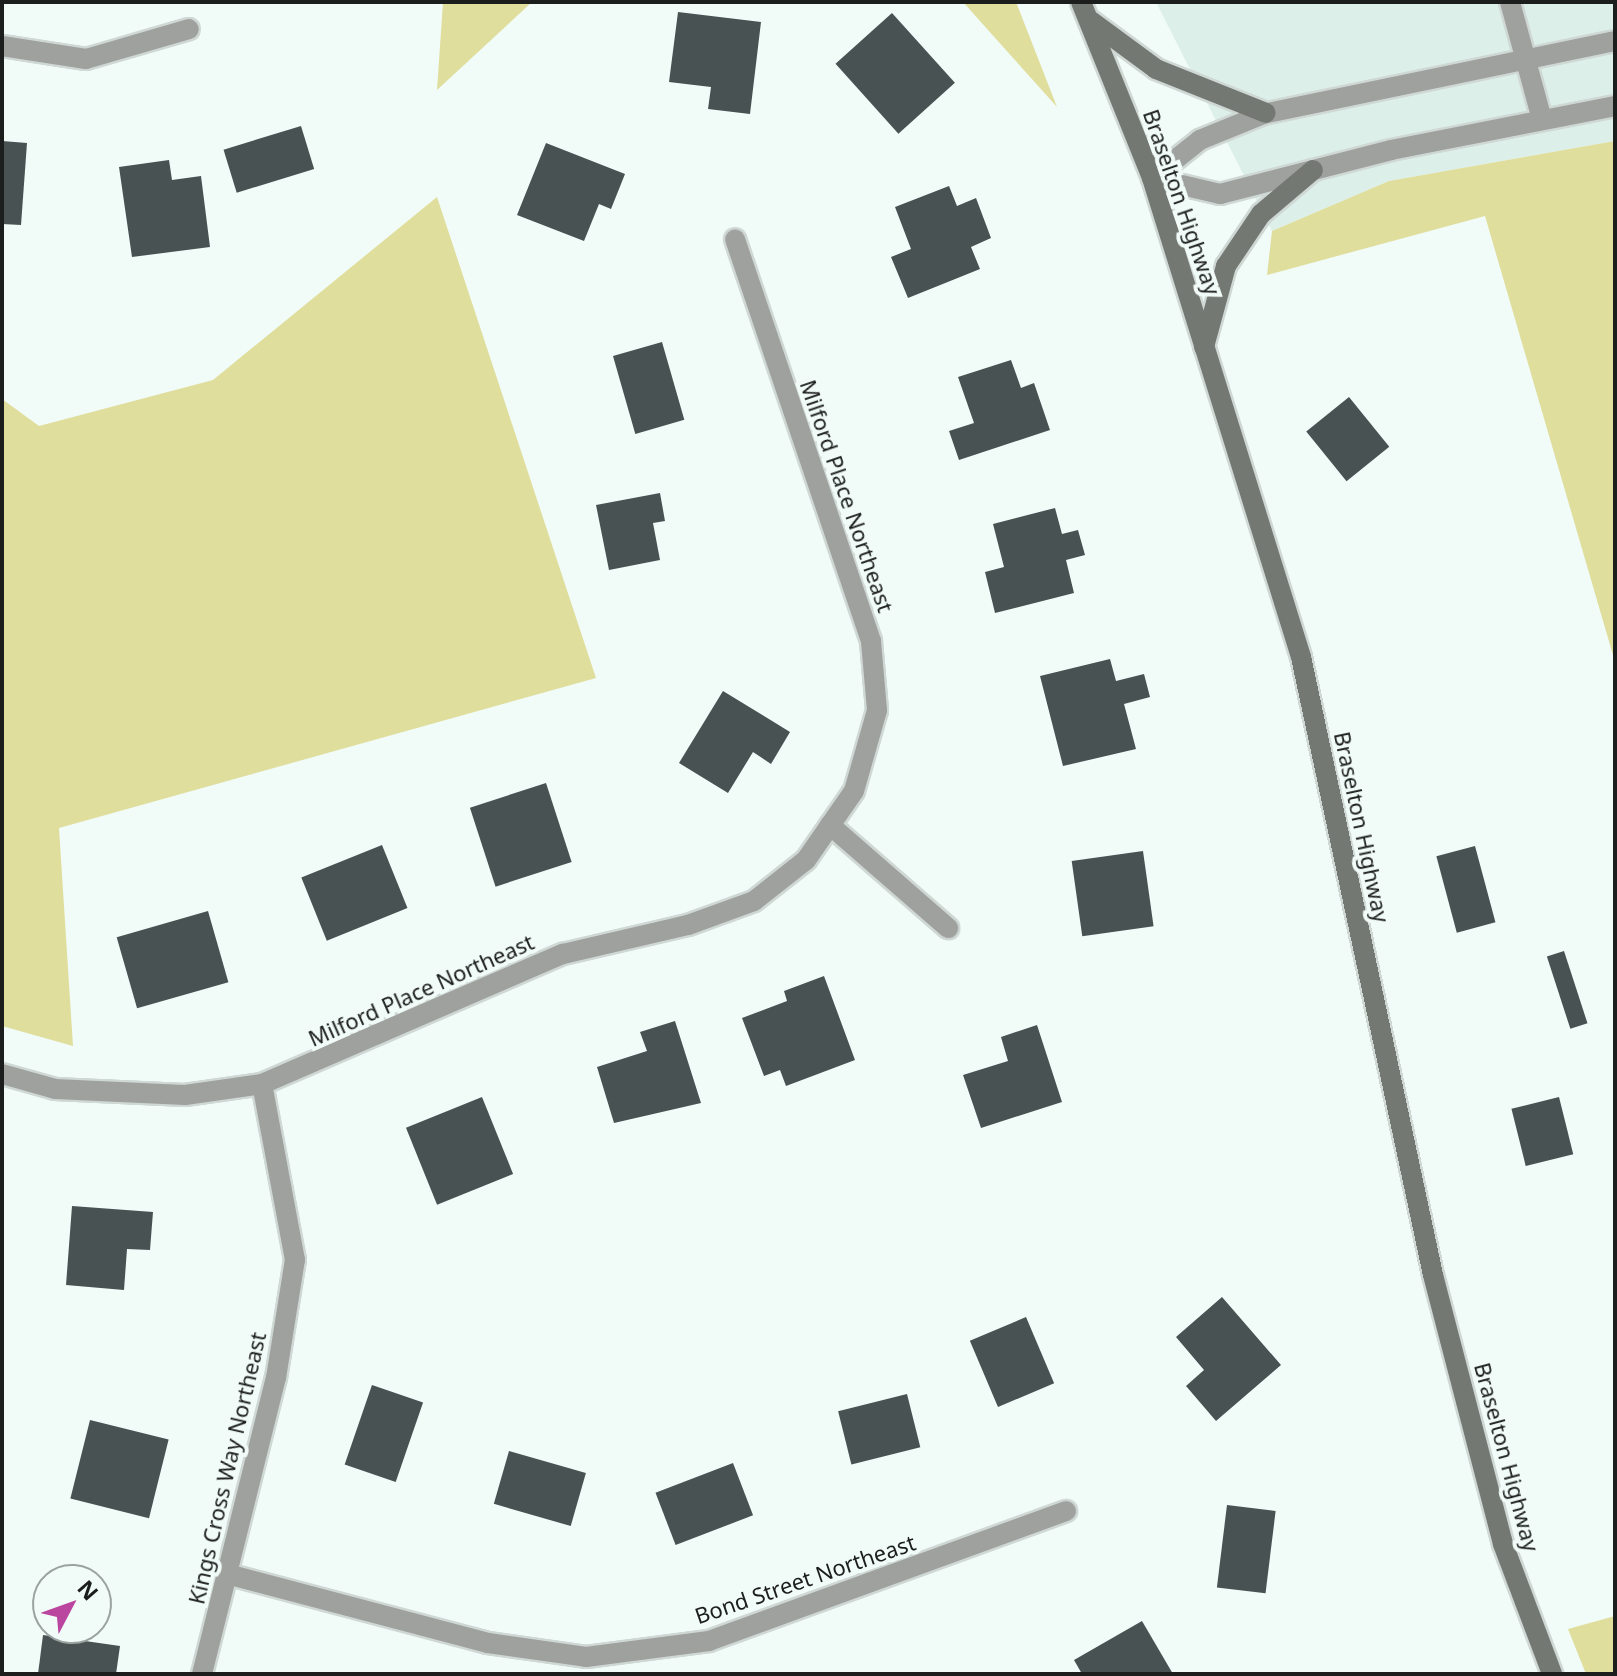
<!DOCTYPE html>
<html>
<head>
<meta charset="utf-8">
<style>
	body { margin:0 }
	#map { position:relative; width:1617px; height:1676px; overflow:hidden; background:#f1fbf8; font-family:"Noto Sans",sans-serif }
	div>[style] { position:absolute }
	.built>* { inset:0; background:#ddefe9 }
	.green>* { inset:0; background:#e0de9c }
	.building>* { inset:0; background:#495253; transform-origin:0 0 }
	.roads { filter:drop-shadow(2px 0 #cfd8d5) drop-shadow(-2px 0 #cfd8d5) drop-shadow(0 2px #cfd8d5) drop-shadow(0 -2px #cfd8d5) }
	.lane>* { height:20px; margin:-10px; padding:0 10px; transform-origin:10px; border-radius:10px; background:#9fa19e }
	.street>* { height:20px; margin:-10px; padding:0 10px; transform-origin:10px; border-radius:10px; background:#9fa19e }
	.secondary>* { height:20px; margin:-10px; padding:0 10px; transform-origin:10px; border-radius:10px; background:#747873 }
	span { translate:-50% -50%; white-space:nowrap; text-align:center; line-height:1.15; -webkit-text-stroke:8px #f1fbf8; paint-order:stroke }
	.street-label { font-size:22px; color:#1b1e1d }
	.frame { position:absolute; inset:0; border:4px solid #1b1e1d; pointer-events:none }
	.north { position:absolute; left:32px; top:1564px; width:80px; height:80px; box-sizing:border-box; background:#f1fbf8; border:2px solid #9ba3a0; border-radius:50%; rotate:49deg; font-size:22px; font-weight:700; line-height:32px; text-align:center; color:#1b1e1d }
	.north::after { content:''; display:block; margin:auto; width:28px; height:36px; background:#ba469f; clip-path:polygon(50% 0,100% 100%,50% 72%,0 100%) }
</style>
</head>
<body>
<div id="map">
	<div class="built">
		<i style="clip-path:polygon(1156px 2px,1615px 2px,1615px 141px,1389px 181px,1272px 231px)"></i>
	</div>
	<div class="green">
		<i style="clip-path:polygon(443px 2px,532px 2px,437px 90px)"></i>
		<i style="clip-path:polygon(963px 2px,1016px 2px,1057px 107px)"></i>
		<i style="clip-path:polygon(1615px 141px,1615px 662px,1485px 216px,1267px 275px,1272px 231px,1389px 181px)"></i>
		<i style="clip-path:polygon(437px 197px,596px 678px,59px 828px,73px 1046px,2px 1026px,2px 399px,39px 426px,213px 380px)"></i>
		<i style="clip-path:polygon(1615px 1616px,1615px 1674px,1586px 1674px,1568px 1629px)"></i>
	</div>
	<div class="building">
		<i style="clip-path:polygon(678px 12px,761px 22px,750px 114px,708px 109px,711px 87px,669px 82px)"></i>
		<i style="left:892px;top:13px;width:94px;height:76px;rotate:48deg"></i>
		<i style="left:301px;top:126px;width:45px;height:81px;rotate:73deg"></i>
		<i style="clip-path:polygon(2px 141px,27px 143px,21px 225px,2px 224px)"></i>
		<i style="clip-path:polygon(546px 143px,625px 174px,611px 209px,599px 204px,584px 241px,517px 215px)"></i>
		<i style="clip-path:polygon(169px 160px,172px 180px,201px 176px,210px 247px,132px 257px,119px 167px)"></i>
		<i style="clip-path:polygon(949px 186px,957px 206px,976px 198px,991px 238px,971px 247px,980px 269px,908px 298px,891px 257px,911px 249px,895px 207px)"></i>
		<i style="left:662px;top:342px;width:81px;height:51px;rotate:74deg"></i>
		<i style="clip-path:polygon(1011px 360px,1021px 388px,1034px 383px,1050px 430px,959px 460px,949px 431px,974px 423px,958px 377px)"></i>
		<i style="left:1349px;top:397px;width:64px;height:55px;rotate:51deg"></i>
		<i style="clip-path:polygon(660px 493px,665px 521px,653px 523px,660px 560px,609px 570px,596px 505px)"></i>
		<i style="clip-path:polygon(1055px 508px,1062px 534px,1078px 530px,1085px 555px,1066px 560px,1074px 593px,995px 613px,985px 572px,1004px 567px,993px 524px)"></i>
		<i style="clip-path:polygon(1110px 659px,1116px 681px,1144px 674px,1150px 697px,1124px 704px,1136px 749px,1063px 766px,1040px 676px)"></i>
		<i style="clip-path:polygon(723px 691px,790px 732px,771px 764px,753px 752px,728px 793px,679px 763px)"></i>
		<i style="left:546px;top:783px;width:83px;height:80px;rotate:72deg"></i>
		<i style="left:382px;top:845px;width:68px;height:87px;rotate:68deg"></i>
		<i style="left:1475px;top:846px;width:79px;height:40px;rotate:75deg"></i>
		<i style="left:1143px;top:851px;width:76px;height:72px;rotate:82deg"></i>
		<i style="left:208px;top:911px;width:74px;height:95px;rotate:74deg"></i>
		<i style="left:1564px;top:951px;width:76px;height:18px;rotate:72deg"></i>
		<i style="clip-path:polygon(824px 976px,855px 1060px,786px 1086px,780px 1070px,764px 1076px,742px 1018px,787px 1001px,784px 991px)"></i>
		<i style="clip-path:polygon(675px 1021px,701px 1103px,614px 1123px,597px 1067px,647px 1051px,640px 1032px)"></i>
		<i style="clip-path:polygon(1037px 1025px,1062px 1102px,981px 1128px,963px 1075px,1008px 1061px,1001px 1037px)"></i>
		<i style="left:482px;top:1097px;width:83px;height:82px;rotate:68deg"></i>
		<i style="left:1559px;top:1097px;width:59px;height:49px;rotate:76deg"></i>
		<i style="clip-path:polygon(72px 1206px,153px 1212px,150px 1250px,127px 1249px,124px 1290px,66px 1285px)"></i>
		<i style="clip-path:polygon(1222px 1297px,1281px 1365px,1216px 1421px,1186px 1386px,1204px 1370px,1176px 1337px)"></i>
		<i style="left:1026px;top:1317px;width:72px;height:61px;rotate:67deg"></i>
		<i style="left:372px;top:1385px;width:54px;height:84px;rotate:19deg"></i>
		<i style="left:907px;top:1394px;width:55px;height:71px;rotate:76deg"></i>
		<i style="left:90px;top:1420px;width:81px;height:81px;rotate:14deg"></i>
		<i style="left:509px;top:1451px;width:80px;height:55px;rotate:16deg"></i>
		<i style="left:733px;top:1463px;width:56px;height:83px;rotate:69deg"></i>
		<i style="left:1227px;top:1505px;width:49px;height:83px;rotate:7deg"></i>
		<i style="clip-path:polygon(1142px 1621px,1173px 1674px,1082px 1674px,1074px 1660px)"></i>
		<i style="clip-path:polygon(43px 1635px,120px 1646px,116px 1674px,38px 1674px)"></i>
	</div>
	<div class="roads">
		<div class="lane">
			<i style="left:1510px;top:2px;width:122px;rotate:74.8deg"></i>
			<i style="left:1615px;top:41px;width:356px;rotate:168.3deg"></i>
			<i style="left:1266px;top:113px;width:71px;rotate:157.8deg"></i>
			<i style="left:1200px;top:140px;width:61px;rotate:141.6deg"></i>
			<i style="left:1152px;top:178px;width:70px;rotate:13.2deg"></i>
			<i style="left:1220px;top:194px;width:177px;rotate:-14.4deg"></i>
			<i style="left:1391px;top:150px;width:228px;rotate:-11.1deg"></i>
		</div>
		<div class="street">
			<i style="left:2px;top:46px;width:85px;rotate:8.8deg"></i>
			<i style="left:86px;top:59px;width:107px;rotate:-16.2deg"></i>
			<i style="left:830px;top:825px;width:157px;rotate:41.1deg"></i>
			<i style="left:2px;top:1074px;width:55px;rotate:15.8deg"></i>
			<i style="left:55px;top:1089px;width:130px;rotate:2.6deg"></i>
			<i style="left:185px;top:1095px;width:78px;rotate:-8.1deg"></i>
			<i style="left:262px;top:1084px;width:328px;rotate:-23.4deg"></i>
			<i style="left:563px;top:954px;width:128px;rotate:-13.1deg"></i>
			<i style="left:688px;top:925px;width:70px;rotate:-20deg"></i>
			<i style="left:754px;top:901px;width:66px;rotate:-38.3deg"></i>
			<i style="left:806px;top:860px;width:84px;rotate:-55.2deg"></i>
			<i style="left:854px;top:791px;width:84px;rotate:-74.1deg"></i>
			<i style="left:877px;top:710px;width:69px;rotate:-95deg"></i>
			<i style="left:871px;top:641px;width:424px;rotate:-108.7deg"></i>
			<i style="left:227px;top:1574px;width:270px;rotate:14.8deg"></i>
			<i style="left:488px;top:1643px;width:99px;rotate:8.1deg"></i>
			<i style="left:586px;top:1657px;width:124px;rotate:-7.4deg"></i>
			<i style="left:709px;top:1641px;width:380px;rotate:-20deg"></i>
			<i style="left:202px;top:1674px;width:305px;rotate:-76deg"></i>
			<i style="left:276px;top:1378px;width:120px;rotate:-80.9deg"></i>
			<i style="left:295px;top:1260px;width:179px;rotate:-100.6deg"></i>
		</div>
		<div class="secondary">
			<i style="left:1081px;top:2px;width:190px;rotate:68deg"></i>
			<i style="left:1152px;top:178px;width:502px;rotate:72.72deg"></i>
			<i style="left:1301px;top:657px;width:632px;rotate:77.94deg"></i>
			<i style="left:1433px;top:1275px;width:278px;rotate:75.4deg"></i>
			<i style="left:1503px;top:1544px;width:139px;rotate:69.3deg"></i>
			<i style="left:1091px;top:21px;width:81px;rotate:36.4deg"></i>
			<i style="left:1156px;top:69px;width:118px;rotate:21.8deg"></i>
			<i style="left:1204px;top:347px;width:84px;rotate:-74.8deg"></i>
			<i style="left:1226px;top:266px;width:63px;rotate:-56.1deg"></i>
			<i style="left:1261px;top:214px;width:68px;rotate:-40.2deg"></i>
		</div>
	</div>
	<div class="street-label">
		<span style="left:1182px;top:202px;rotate:71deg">Braselton Highway</span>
		<span style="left:847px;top:496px;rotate:71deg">Milford Place Northeast</span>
		<span style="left:1362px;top:827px;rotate:78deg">Braselton Highway</span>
		<span style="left:421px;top:990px;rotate:-24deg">Milford Place Northeast</span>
		<span style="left:1507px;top:1457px;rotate:75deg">Braselton Highway</span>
		<span style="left:227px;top:1468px;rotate:-77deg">Kings Cross Way Northeast</span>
		<span style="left:805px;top:1579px;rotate:-19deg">Bond Street Northeast</span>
	</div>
	<div class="frame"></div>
	<div class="north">N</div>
</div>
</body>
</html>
